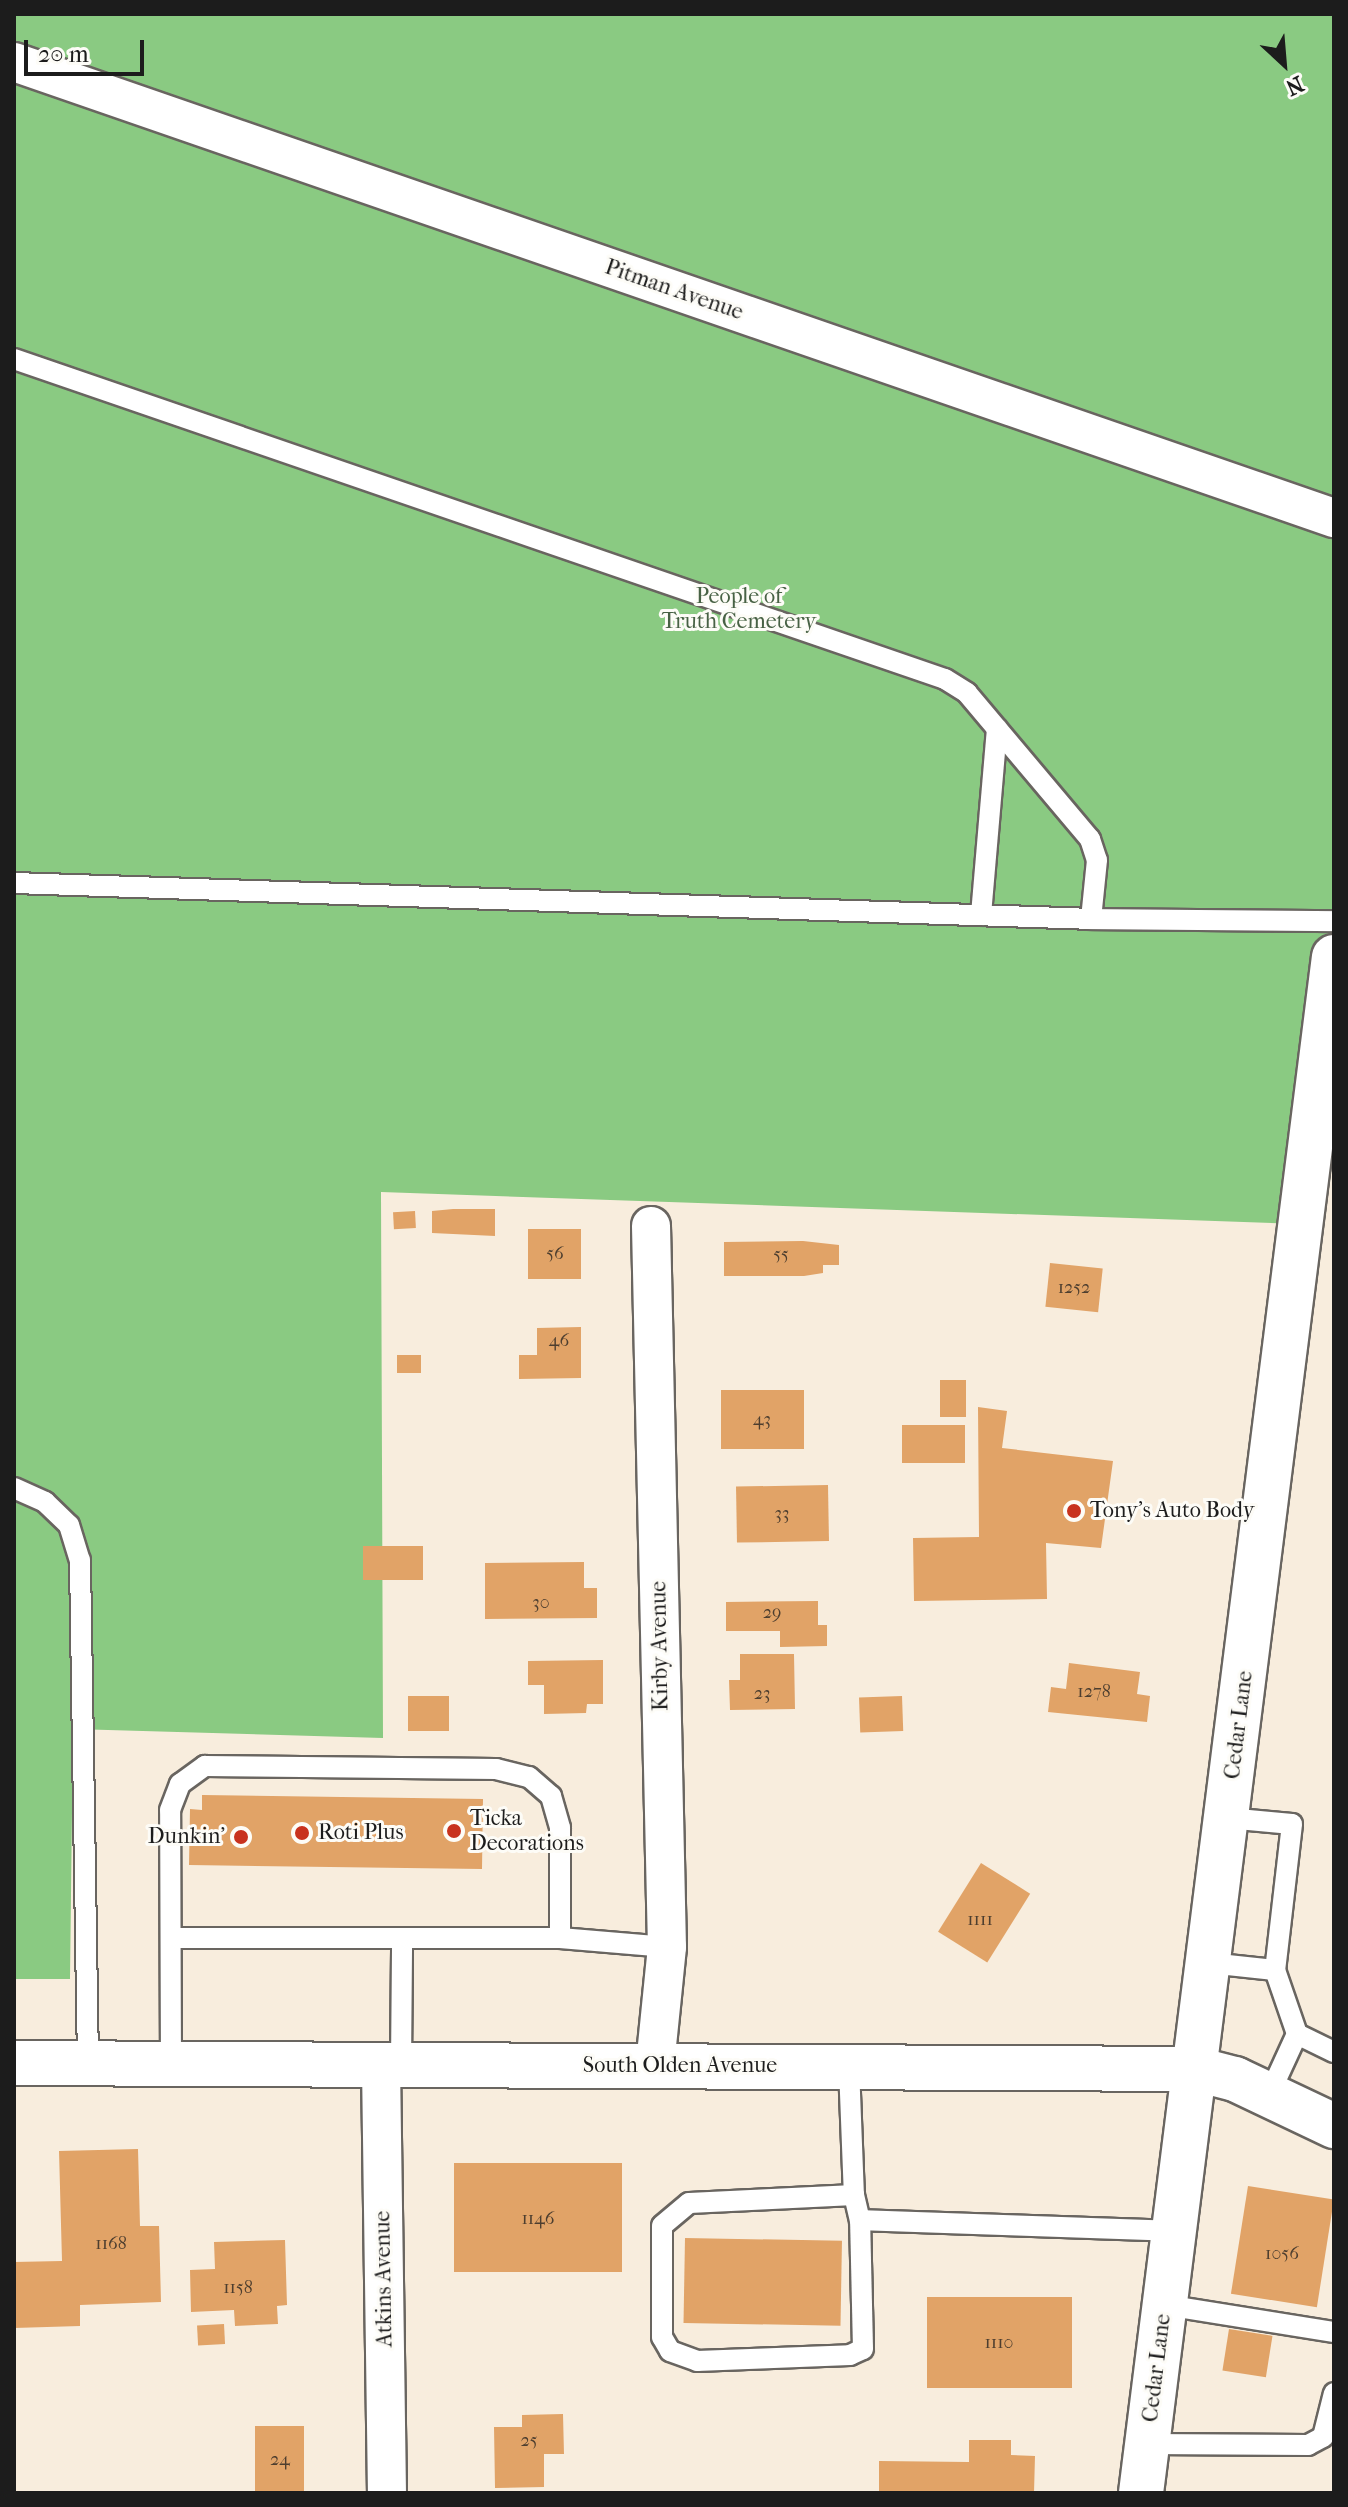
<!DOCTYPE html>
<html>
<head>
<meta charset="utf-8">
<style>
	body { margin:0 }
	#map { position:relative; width:1348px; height:2507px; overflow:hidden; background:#f8eddd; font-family:"IM FELL French Canon",serif }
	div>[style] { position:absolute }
	.green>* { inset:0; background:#8aca82 }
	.building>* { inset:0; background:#e1a367; transform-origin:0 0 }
	.roads { filter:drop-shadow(2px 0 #696560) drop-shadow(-2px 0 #696560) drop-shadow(0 2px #696560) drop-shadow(0 -2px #696560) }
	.lane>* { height:20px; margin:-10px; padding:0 10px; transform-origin:10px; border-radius:10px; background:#fff }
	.street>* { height:38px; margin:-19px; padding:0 19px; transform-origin:19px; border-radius:19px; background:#fff }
	.secondary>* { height:44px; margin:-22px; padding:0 22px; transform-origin:22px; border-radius:22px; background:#fff }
	.dots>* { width:22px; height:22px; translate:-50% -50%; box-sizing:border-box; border:4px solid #fdfcf7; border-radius:50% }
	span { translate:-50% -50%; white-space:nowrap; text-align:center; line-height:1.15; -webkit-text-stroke:6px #fdfcf7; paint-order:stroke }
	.number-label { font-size:18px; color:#4d3e2f }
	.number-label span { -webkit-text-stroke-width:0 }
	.street-label { font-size:22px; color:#1c1c1c }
	.park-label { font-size:22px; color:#486245 }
	.poi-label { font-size:22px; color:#1c1c1c }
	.left { translate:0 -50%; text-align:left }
	.right { translate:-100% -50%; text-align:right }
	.frame { position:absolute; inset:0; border:16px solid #1c1c1c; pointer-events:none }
	.north { position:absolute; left:1244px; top:24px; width:80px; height:80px; -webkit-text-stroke:6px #fdfcf7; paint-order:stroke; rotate:154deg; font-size:22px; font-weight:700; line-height:32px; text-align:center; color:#1c1c1c }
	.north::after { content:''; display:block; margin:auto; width:28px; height:36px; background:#1c1c1c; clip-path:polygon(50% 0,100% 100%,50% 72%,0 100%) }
	.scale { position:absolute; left:24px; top:40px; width:120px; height:36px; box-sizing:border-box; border:4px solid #1c1c1c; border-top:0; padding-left:10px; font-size:24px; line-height:28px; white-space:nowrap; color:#1c1c1c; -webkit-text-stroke:6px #fdfcf7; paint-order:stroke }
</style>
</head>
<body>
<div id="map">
	<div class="green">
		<i style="clip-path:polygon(14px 14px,1334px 14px,1334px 1157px,1312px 1154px,1301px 1224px,381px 1192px,383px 1738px,73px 1729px,70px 1979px,14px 1979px)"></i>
	</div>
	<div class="building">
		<i style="clip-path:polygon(453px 1209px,495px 1209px,495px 1236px,432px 1233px,432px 1211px)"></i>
		<i style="left:415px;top:1211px;width:17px;height:22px;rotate:87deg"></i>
		<i style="left:581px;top:1229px;width:50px;height:53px;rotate:90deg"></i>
		<i style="clip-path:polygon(803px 1241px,839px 1245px,839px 1265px,823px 1265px,823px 1273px,804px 1276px,724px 1276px,724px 1242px)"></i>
		<i style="left:1050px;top:1263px;width:53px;height:44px;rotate:6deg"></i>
		<i style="clip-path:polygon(581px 1327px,581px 1378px,519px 1379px,519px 1355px,537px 1355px,537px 1328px)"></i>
		<i style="left:397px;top:1355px;width:24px;height:18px"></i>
		<i style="left:940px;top:1380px;width:26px;height:37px"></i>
		<i style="left:804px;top:1390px;width:59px;height:83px;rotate:90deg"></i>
		<i style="clip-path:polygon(978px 1407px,1007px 1411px,1002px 1448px,1113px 1461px,1101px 1548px,1046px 1543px,1047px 1599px,914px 1601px,913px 1538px,979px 1537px)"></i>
		<i style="left:902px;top:1425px;width:63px;height:38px"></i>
		<i style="left:828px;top:1485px;width:56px;height:92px;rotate:89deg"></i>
		<i style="left:423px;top:1546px;width:34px;height:60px;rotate:90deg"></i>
		<i style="clip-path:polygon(584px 1562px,584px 1588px,597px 1588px,597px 1618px,485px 1619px,485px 1563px)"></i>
		<i style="clip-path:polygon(818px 1601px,818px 1625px,827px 1625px,827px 1646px,780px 1647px,780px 1631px,726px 1631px,726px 1602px)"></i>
		<i style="clip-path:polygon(740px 1654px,794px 1654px,795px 1709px,730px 1710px,729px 1680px,740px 1680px)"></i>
		<i style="clip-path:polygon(603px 1660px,603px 1704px,587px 1704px,586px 1713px,544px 1714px,544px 1685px,528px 1685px,528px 1661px)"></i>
		<i style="clip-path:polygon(1069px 1663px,1140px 1672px,1137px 1694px,1150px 1696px,1147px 1722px,1048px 1712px,1051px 1687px,1066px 1689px)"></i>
		<i style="left:449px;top:1696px;width:35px;height:41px;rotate:90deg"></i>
		<i style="left:902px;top:1696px;width:35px;height:43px;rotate:88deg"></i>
		<i style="clip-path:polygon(202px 1795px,483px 1799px,482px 1869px,189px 1865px,190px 1809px,202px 1810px)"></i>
		<i style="left:981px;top:1863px;width:58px;height:81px;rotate:32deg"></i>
		<i style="clip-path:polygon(138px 2149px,140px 2226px,159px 2226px,161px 2302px,80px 2305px,80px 2326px,14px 2328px,14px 2262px,62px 2261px,59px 2151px)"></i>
		<i style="left:622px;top:2163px;width:109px;height:168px;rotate:90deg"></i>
		<i style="left:1248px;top:2186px;width:87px;height:109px;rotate:9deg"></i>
		<i style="left:685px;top:2238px;width:157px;height:85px;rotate:1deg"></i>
		<i style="clip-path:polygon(285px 2240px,287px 2305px,277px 2306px,278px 2324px,235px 2326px,234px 2310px,191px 2312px,190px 2270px,215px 2269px,214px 2242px)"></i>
		<i style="left:927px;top:2297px;width:145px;height:91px"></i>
		<i style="left:224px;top:2324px;width:20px;height:27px;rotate:87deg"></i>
		<i style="left:1229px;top:2329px;width:44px;height:42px;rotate:9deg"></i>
		<i style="clip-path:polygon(563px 2414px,564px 2454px,544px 2454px,544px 2487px,495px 2488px,494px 2427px,522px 2427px,522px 2415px)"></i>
		<i style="left:304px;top:2426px;width:67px;height:49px;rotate:90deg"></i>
		<i style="clip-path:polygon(969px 2440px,1011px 2440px,1011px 2455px,1035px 2456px,1034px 2493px,879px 2493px,879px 2461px,969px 2462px)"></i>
	</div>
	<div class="roads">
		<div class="lane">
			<i style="left:14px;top:359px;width:984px;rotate:18.97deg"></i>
			<i style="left:945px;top:679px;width:26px;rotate:32deg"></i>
			<i style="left:967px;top:693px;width:191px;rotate:49.9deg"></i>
			<i style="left:1090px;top:839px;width:22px;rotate:72deg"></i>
			<i style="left:1097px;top:860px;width:59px;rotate:95.8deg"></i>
			<i style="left:14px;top:883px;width:1078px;rotate:1.91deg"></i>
			<i style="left:1091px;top:919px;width:243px;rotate:0.5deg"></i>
			<i style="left:981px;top:915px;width:187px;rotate:-85.1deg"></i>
			<i style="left:14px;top:1488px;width:34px;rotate:24deg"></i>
			<i style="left:45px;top:1502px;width:33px;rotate:44deg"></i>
			<i style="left:69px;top:1525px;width:37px;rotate:73deg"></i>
			<i style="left:80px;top:1560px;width:504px;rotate:89.09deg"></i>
			<i style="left:1227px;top:1818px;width:65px;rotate:5.3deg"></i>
			<i style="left:1292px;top:1824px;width:147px;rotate:96.6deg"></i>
			<i style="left:1275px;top:1970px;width:68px;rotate:71deg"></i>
			<i style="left:1297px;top:2034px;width:67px;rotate:114.7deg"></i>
			<i style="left:172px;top:1938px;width:388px"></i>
			<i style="left:560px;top:1938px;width:107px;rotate:4.8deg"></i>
			<i style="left:1209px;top:1963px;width:66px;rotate:6.1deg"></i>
			<i style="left:1297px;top:2034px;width:41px;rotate:25.9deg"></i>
			<i style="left:171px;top:2064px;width:254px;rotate:-90.2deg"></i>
			<i style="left:170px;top:1810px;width:28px;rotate:-69deg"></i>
			<i style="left:180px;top:1784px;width:31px;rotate:-36deg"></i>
			<i style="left:205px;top:1766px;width:291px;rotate:0.6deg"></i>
			<i style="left:496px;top:1769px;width:34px;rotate:14deg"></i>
			<i style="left:529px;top:1777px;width:29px;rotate:41deg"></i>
			<i style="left:551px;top:1796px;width:33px;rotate:74deg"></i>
			<i style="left:560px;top:1828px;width:110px;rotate:90deg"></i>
			<i style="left:401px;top:2065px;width:125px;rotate:-89.5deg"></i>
			<i style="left:849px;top:2067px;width:128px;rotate:87.8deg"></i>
			<i style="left:854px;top:2195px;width:26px;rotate:77deg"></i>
			<i style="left:860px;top:2220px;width:315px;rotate:2deg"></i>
			<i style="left:854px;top:2195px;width:165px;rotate:177.2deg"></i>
			<i style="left:689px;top:2203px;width:35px;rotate:140deg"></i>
			<i style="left:662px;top:2226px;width:111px;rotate:90deg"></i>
			<i style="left:662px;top:2337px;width:16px;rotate:60deg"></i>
			<i style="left:670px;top:2351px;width:29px;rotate:20deg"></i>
			<i style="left:697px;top:2361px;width:153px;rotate:-2.2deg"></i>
			<i style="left:850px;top:2355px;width:14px;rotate:-25deg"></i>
			<i style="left:863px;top:2349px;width:129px;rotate:-91.3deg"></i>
			<i style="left:1165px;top:2305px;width:171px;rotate:9.1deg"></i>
			<i style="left:1147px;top:2444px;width:161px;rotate:0.4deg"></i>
			<i style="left:1308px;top:2445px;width:17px;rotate:-28deg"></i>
			<i style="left:1323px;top:2437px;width:45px;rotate:-76deg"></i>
		</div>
		<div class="street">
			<i style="left:14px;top:62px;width:1397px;rotate:19.06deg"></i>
			<i style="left:651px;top:1226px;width:721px;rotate:88.73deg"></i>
			<i style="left:667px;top:1947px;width:120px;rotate:95.8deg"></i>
			<i style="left:381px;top:2065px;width:428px;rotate:89.2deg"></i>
		</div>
		<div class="secondary">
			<i style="left:14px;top:2063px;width:1182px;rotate:0.29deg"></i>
			<i style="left:1196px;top:2069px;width:40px;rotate:14.4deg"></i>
			<i style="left:1235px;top:2079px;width:110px;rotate:25.4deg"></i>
			<i style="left:1141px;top:2493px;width:1548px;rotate:-82.84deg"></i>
		</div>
	</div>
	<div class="dots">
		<i style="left:1074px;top:1511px;background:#c8321e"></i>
		<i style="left:454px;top:1831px;background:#c8321e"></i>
		<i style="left:302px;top:1833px;background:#c8321e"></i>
		<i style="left:241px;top:1837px;background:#c8321e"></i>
	</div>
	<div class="number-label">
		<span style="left:555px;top:1254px">56</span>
		<span style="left:781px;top:1255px">55</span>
		<span style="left:1074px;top:1288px">1252</span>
		<span style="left:559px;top:1341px">46</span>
		<span style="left:762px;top:1420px">43</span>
		<span style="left:782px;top:1514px">33</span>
		<span style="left:541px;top:1603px">30</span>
		<span style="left:772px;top:1613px">29</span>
		<span style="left:1094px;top:1692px">1278</span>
		<span style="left:762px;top:1694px">23</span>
		<span style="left:980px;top:1920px">1111</span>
		<span style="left:538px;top:2219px">1146</span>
		<span style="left:111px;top:2244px">1168</span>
		<span style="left:1282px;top:2254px">1056</span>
		<span style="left:238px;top:2288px">1158</span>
		<span style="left:999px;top:2343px">1110</span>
		<span style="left:529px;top:2441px">25</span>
		<span style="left:280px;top:2460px">24</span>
	</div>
	<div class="street-label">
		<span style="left:674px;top:290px;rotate:19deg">Pitman Avenue</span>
		<span style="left:660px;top:1646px;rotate:-91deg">Kirby Avenue</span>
		<span style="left:1239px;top:1725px;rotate:-83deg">Cedar Lane</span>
		<span style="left:680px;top:2066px">South Olden Avenue</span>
		<span style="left:384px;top:2279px;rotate:-91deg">Atkins Avenue</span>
		<span style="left:1157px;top:2368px;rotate:-83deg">Cedar Lane</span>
	</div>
	<div class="park-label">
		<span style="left:739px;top:609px">People of<br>Truth Cemetery</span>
	</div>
	<div class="poi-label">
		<span class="left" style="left:1090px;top:1511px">Tony's Auto Body</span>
		<span class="left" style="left:470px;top:1831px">Ticka<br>Decorations</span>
		<span class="left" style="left:318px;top:1833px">Roti Plus</span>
		<span class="right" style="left:225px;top:1837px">Dunkin'</span>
	</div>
	<div class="frame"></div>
	<div class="north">N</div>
	<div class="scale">20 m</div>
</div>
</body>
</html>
